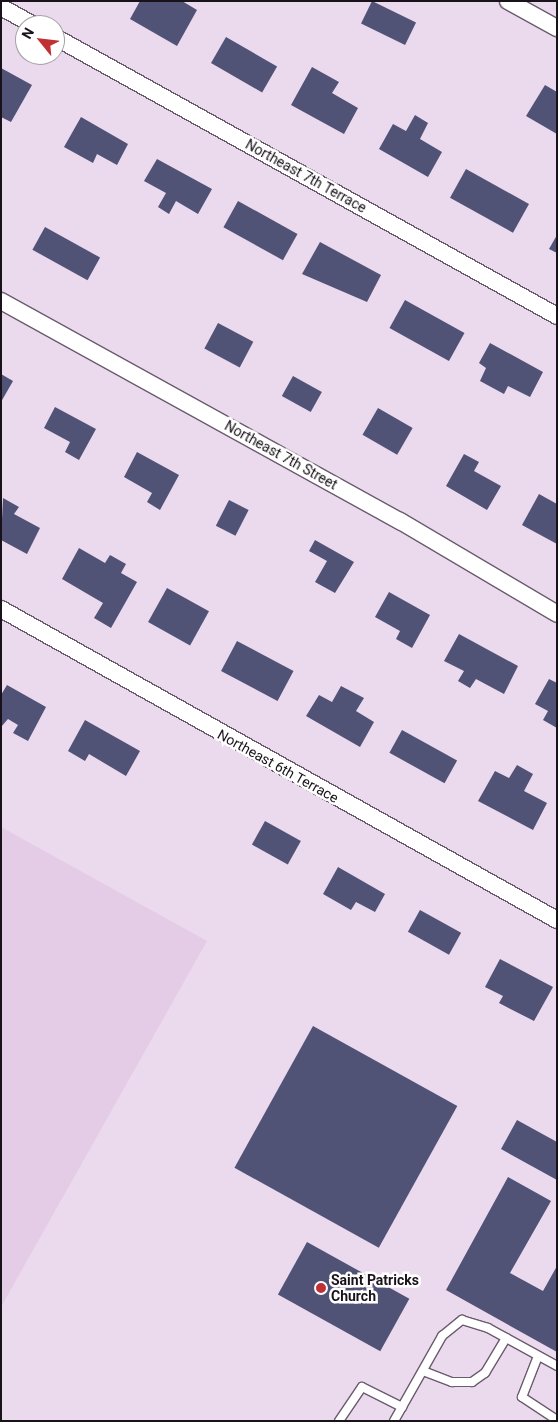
<!DOCTYPE html>
<html>
<head>
<meta charset="utf-8">
<style>
	body { margin:0 }
	#map { position:relative; width:558px; height:1422px; overflow:hidden; background:#ebd9ee; font-family:Roboto,sans-serif }
	div>[style] { position:absolute }
	.built>* { inset:0; background:#e4cce7 }
	.building>* { inset:0; background:#505376; transform-origin:0 0 }
	.roads { filter:drop-shadow(1px 0 #6a5b6d) drop-shadow(-1px 0 #6a5b6d) drop-shadow(0 1px #6a5b6d) drop-shadow(0 -1px #6a5b6d) }
	.service>* { height:8px; margin:-4px; padding:0 4px; transform-origin:4px; border-radius:4px; background:#fff }
	.minor>* { height:16px; margin:-8px; padding:0 8px; transform-origin:8px; border-radius:8px; background:#fff }
	.dots>* { width:14px; height:14px; translate:-50% -50%; box-sizing:border-box; border:2px solid #fff; border-radius:50% }
	span { translate:-50% -50%; white-space:nowrap; text-align:center; line-height:1.15; -webkit-text-stroke:5px #fff; paint-order:stroke }
	.street-label { font-size:14px; color:#19121a }
	.poi-label { font-size:14px; color:#19121a; font-weight:700 }
	.left { translate:0 -50%; text-align:left }
	.frame { position:absolute; inset:0; border:2px solid #19121a; pointer-events:none }
	.north { position:absolute; left:15px; top:15px; width:50px; height:50px; box-sizing:border-box; background:#fff; border:1px solid #a3a0a3; border-radius:50%; rotate:299deg; font-size:14px; font-weight:700; line-height:20px; text-align:center; color:#19121a }
	.north::after { content:''; display:block; margin:auto; width:18px; height:22px; background:#c03133; clip-path:polygon(50% 0,100% 100%,50% 72%,0 100%) }
</style>
</head>
<body>
<div id="map">
	<div class="built">
		<i style="clip-path:polygon(1px 827px,207px 941px,1px 1307px)"></i>
	</div>
	<div class="building">
		<i style="clip-path:polygon(140px 1px,182px 1px,197px 10px,177px 46px,130px 19px)"></i>
		<i style="left:372px;top:1px;width:49px;height:25px;rotate:26deg"></i>
		<i style="left:226px;top:37px;width:59px;height:30px;rotate:30deg"></i>
		<i style="clip-path:polygon(312px 67px,339px 82px,332px 93px,358px 108px,344px 134px,291px 105px)"></i>
		<i style="clip-path:polygon(1px 68px,32px 85px,11px 122px,1px 117px)"></i>
		<i style="clip-path:polygon(545px 85px,557px 92px,557px 134px,526px 116px)"></i>
		<i style="clip-path:polygon(415px 115px,428px 123px,420px 139px,442px 152px,428px 177px,379px 149px,393px 124px,406px 131px)"></i>
		<i style="clip-path:polygon(81px 117px,128px 144px,117px 165px,97px 154px,93px 163px,64px 147px)"></i>
		<i style="clip-path:polygon(157px 159px,212px 189px,198px 214px,176px 201px,169px 214px,158px 207px,166px 193px,144px 181px)"></i>
		<i style="left:466px;top:169px;width:72px;height:33px;rotate:29deg"></i>
		<i style="left:238px;top:201px;width:68px;height:30px;rotate:29deg"></i>
		<i style="left:45px;top:227px;width:63px;height:26px;rotate:29deg"></i>
		<i style="clip-path:polygon(557px 235px,557px 253px,549px 249px)"></i>
		<i style="clip-path:polygon(320px 242px,381px 275px,367px 302px,302px 274px)"></i>
		<i style="left:405px;top:300px;width:68px;height:32px;rotate:29deg"></i>
		<i style="left:218px;top:323px;width:40px;height:29px;rotate:28deg"></i>
		<i style="clip-path:polygon(490px 343px,543px 372px,530px 397px,508px 386px,504px 394px,480px 381px,486px 368px,479px 363px)"></i>
		<i style="clip-path:polygon(1px 374px,13px 381px,1px 402px)"></i>
		<i style="left:293px;top:376px;width:33px;height:23px;rotate:29deg"></i>
		<i style="clip-path:polygon(55px 407px,96px 429px,79px 460px,65px 452px,70px 442px,44px 428px)"></i>
		<i style="left:378px;top:408px;width:40px;height:31px;rotate:30deg"></i>
		<i style="clip-path:polygon(137px 452px,179px 475px,160px 510px,147px 502px,152px 493px,124px 477px)"></i>
		<i style="clip-path:polygon(464px 454px,479px 462px,474px 471px,501px 486px,487px 510px,446px 486px)"></i>
		<i style="clip-path:polygon(539px 494px,557px 504px,557px 544px,522px 525px)"></i>
		<i style="clip-path:polygon(3px 498px,19px 507px,14px 514px,40px 528px,27px 554px,1px 540px)"></i>
		<i style="left:229px;top:500px;width:22px;height:29px;rotate:27deg"></i>
		<i style="clip-path:polygon(315px 540px,354px 562px,335px 593px,315px 582px,327px 561px,309px 551px)"></i>
		<i style="clip-path:polygon(79px 548px,105px 563px,110px 555px,126px 564px,121px 573px,137px 582px,111px 628px,94px 618px,103px 603px,62px 579px)"></i>
		<i style="left:167px;top:588px;width:48px;height:39px;rotate:29deg"></i>
		<i style="clip-path:polygon(389px 592px,430px 615px,412px 648px,396px 639px,400px 631px,375px 617px)"></i>
		<i style="clip-path:polygon(459px 634px,518px 666px,504px 694px,476px 679px,470px 688px,458px 681px,464px 671px,444px 661px)"></i>
		<i style="left:237px;top:641px;width:64px;height:34px;rotate:28deg"></i>
		<i style="clip-path:polygon(549px 679px,557px 683px,557px 728px,543px 720px,548px 711px,535px 704px)"></i>
		<i style="clip-path:polygon(7px 685px,46px 707px,28px 741px,13px 733px,18px 725px,8px 719px,1px 727px,1px 695px)"></i>
		<i style="clip-path:polygon(341px 686px,364px 698px,356px 711px,374px 722px,360px 747px,306px 716px,319px 695px,332px 702px)"></i>
		<i style="clip-path:polygon(85px 720px,140px 751px,126px 776px,89px 754px,85px 761px,68px 751px)"></i>
		<i style="left:402px;top:730px;width:63px;height:26px;rotate:29deg"></i>
		<i style="clip-path:polygon(517px 765px,533px 774px,524px 791px,547px 803px,533px 830px,478px 801px,495px 771px,509px 778px)"></i>
		<i style="left:265px;top:821px;width:41px;height:27px;rotate:29deg"></i>
		<i style="clip-path:polygon(338px 867px,385px 894px,375px 912px,356px 902px,351px 910px,323px 894px)"></i>
		<i style="left:420px;top:910px;width:47px;height:25px;rotate:29deg"></i>
		<i style="clip-path:polygon(500px 959px,553px 987px,534px 1021px,499px 1003px,503px 996px,485px 987px)"></i>
		<i style="left:313px;top:1026px;width:165px;height:162px;rotate:29deg"></i>
		<i style="clip-path:polygon(517px 1120px,557px 1142px,557px 1180px,501px 1149px)"></i>
		<i style="clip-path:polygon(508px 1177px,551px 1201px,510px 1273px,543px 1291px,557px 1266px,557px 1352px,446px 1290px)"></i>
		<i style="left:307px;top:1242px;width:117px;height:60px;rotate:29deg"></i>
	</div>
	<div class="roads">
		<div class="service">
			<i style="left:538px;top:1356px;width:44px;rotate:111.3deg"></i>
			<i style="left:522px;top:1397px;width:42px;rotate:33.3deg"></i>
			<i style="left:423px;top:1371px;width:31px;rotate:21deg"></i>
			<i style="left:452px;top:1382px;width:20px"></i>
			<i style="left:472px;top:1382px;width:16px;rotate:-35deg"></i>
			<i style="left:485px;top:1373px;width:41px;rotate:-59deg"></i>
			<i style="left:339px;top:1421px;width:41px;rotate:-55.9deg"></i>
			<i style="left:362px;top:1387px;width:45px;rotate:26.6deg"></i>
			<i style="left:394px;top:1421px;width:98px;rotate:-60.5deg"></i>
			<i style="left:442px;top:1336px;width:26px;rotate:-39deg"></i>
			<i style="left:462px;top:1320px;width:27px;rotate:17deg"></i>
			<i style="left:488px;top:1328px;width:79px;rotate:28.8deg"></i>
		</div>
		<div class="minor">
			<i style="left:508px;top:1px;width:56px;rotate:28.9deg"></i>
			<i style="left:1px;top:7px;width:38px;rotate:29deg"></i>
			<i style="left:55px;top:37px;width:574px;rotate:29.06deg"></i>
			<i style="left:1px;top:301px;width:456px;rotate:28.9deg"></i>
			<i style="left:400px;top:521px;width:182px;rotate:30.6deg"></i>
			<i style="left:1px;top:609px;width:637px;rotate:29.22deg"></i>
		</div>
	</div>
	<div class="dots">
		<i style="left:321px;top:1288px;background:#c03133"></i>
	</div>
	<div class="street-label">
		<span style="left:306px;top:176px;rotate:29deg">Northeast 7th Terrace</span>
		<span style="left:281px;top:455px;rotate:29deg">Northeast 7th Street</span>
		<span style="left:278px;top:766px;rotate:29deg">Northeast 6th Terrace</span>
	</div>
	<div class="poi-label">
		<span class="left" style="left:331px;top:1288px">Saint Patricks<br>Church</span>
	</div>
	<div class="frame"></div>
	<div class="north">N</div>
</div>
</body>
</html>
